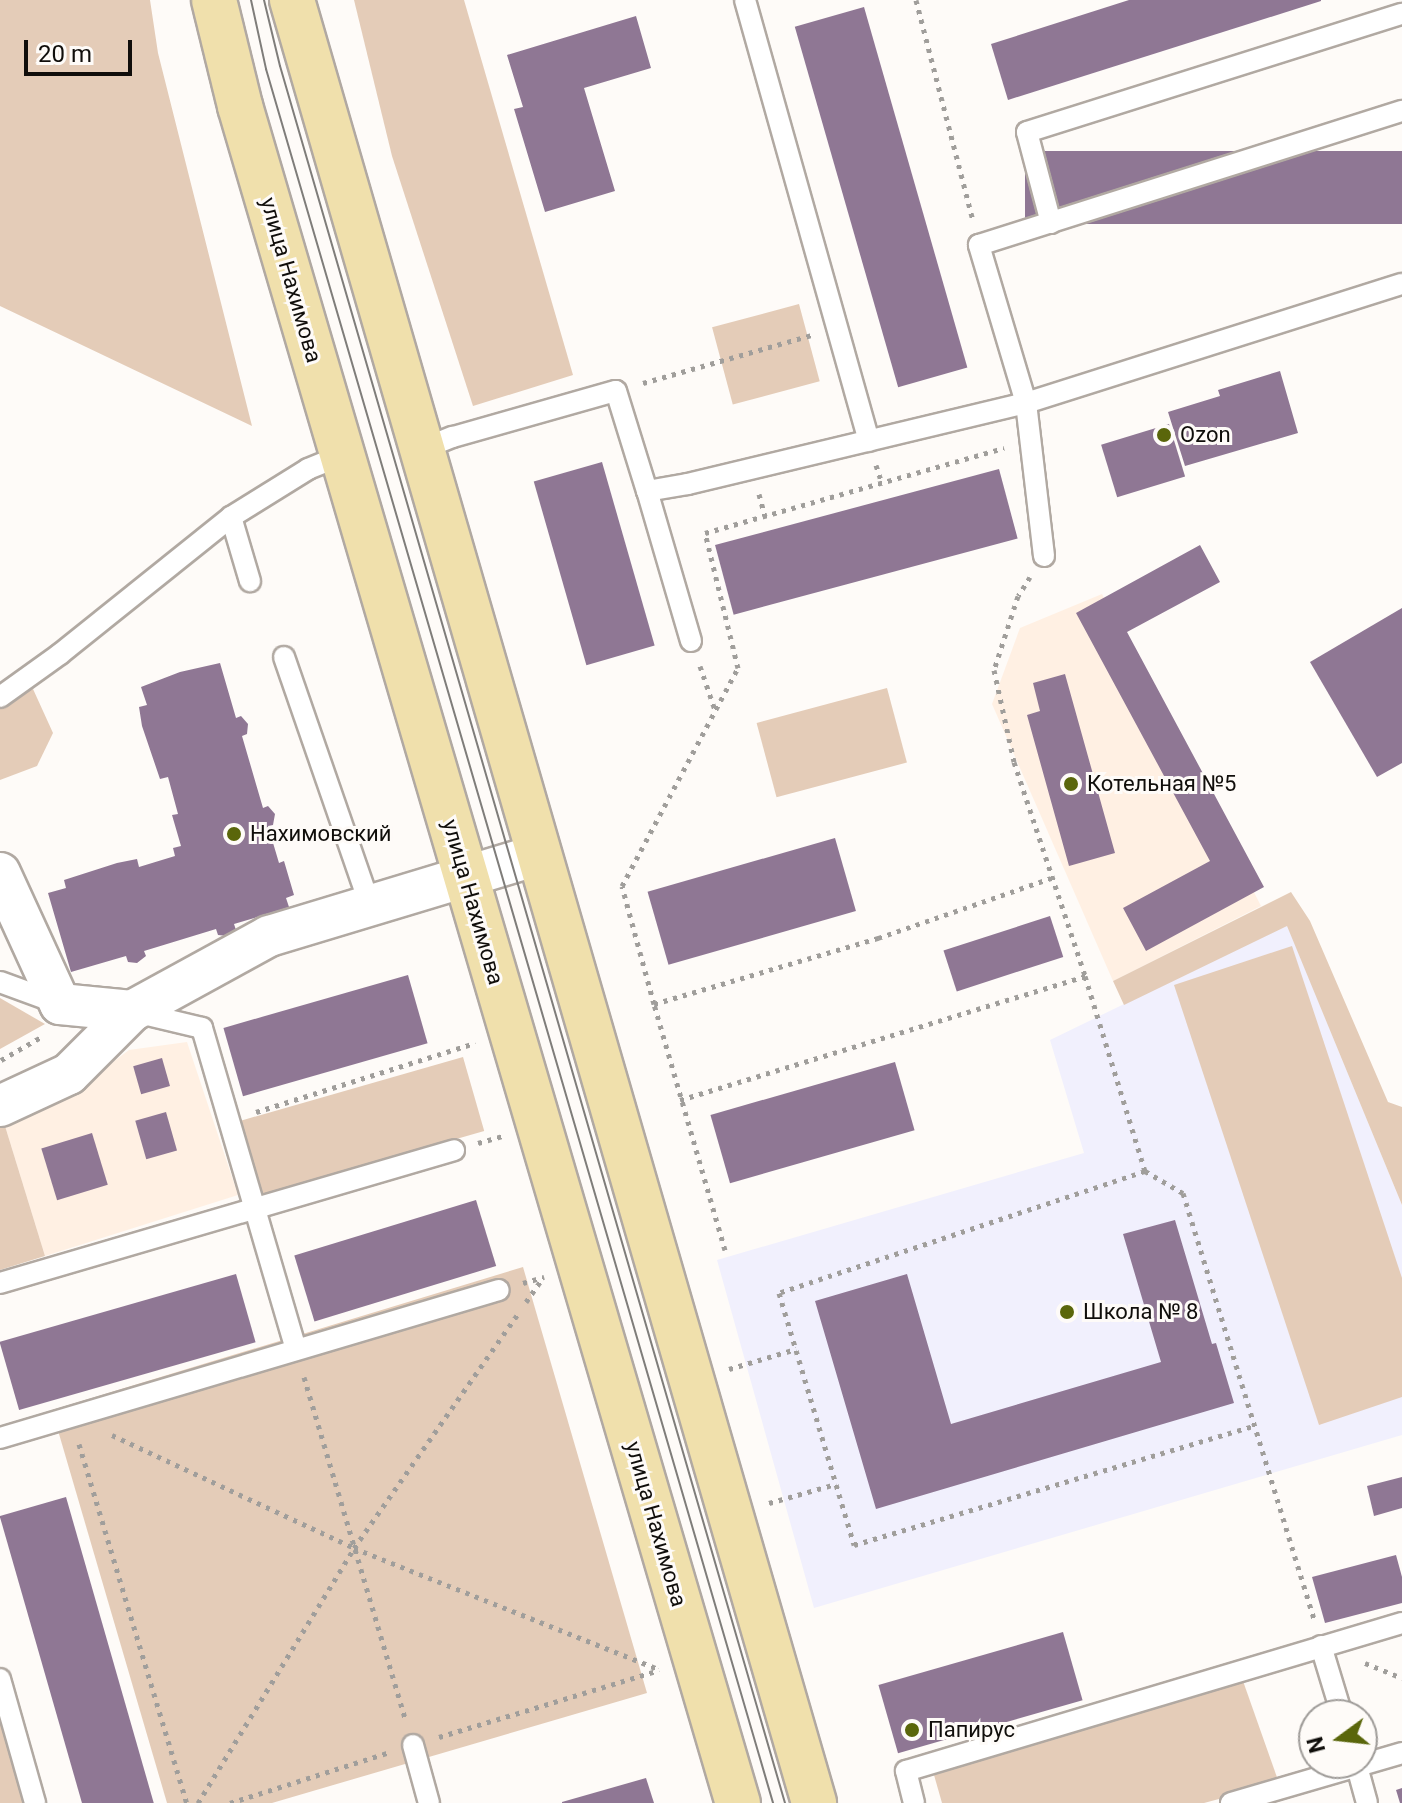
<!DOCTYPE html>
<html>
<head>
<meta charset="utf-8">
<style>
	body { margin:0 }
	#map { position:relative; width:1402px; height:1803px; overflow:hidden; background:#fefbf8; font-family:Roboto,sans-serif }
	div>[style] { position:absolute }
	.built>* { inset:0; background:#fff0e3 }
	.education>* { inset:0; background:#f1f0fd }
	.green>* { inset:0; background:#e4ccb8; transform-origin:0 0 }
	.building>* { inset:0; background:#8f7794; transform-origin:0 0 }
	.path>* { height:5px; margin-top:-2.5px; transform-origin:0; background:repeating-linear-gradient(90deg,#a09e9b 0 4px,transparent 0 10px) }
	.roads { filter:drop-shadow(2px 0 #b1a9a2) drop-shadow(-2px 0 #b1a9a2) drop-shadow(0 2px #b1a9a2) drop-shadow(0 -2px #b1a9a2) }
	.lane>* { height:20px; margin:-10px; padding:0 10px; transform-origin:10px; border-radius:10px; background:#fff }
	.street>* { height:40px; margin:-20px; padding:0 20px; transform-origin:20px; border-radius:20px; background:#fff }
	.primary>* { height:44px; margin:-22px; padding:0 22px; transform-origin:22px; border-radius:22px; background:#f0e0ac }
	.tram>* { height:2px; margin:-1px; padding:0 1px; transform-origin:1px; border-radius:1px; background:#7f7d7a }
	.dots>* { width:22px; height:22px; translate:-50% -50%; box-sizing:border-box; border:4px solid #fefbf8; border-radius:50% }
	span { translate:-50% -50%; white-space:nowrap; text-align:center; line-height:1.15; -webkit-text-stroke:6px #fefbf8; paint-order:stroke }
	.street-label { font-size:22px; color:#100e0b }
	.poi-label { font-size:22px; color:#100e0b }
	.left { translate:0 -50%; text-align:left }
	.north { position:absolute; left:1298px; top:1699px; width:80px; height:80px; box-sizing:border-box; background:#fefbf8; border:2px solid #9f9c99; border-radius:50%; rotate:255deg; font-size:22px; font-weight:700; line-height:32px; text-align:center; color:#100e0b }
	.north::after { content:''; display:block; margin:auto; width:28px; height:36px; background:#5a660b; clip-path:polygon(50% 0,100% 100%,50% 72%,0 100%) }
	.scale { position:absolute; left:24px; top:40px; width:108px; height:36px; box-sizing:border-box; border:4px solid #100e0b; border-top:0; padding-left:10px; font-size:24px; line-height:28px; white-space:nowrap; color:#100e0b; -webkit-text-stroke:6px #fefbf8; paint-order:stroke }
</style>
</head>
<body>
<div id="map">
	<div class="built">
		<i style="clip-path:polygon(1102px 594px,1261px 906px,1113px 981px,992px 704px,1020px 628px)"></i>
		<i style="clip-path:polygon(187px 1042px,238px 1195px,45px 1256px,5px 1126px,77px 1089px,129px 1050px)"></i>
	</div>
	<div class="education">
		<i style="clip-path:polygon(1287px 925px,1402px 1205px,1402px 1435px,814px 1608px,717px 1260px,1084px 1153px,1050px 1040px)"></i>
	</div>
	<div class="green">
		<i style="clip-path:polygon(0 0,150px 0,158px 53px,252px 426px,0 306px)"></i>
		<i style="clip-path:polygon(354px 0,464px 0,573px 375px,473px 406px,392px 156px)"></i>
		<i style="left:799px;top:304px;width:80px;height:90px;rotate:75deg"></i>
		<i style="left:887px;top:688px;width:77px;height:135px;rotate:75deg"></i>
		<i style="clip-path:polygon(33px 689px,53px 733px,37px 766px,0 780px,0 707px,17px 693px)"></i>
		<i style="clip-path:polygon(1291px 892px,1310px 921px,1388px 1102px,1402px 1107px,1402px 1205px,1287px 926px,1124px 1005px,1113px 981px)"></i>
		<i style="clip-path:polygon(1292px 946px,1402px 1278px,1402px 1397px,1319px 1425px,1174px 985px)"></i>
		<i style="clip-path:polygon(0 998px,45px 1024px,0 1049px)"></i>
		<i style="left:463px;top:1057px;width:77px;height:233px;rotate:74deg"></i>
		<i style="clip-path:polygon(5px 1126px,45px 1256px,0 1270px,0 1128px)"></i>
		<i style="clip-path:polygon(523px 1267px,647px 1693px,272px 1803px,167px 1803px,52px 1410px)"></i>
		<i style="clip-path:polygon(1243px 1681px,1279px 1783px,1204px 1803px,942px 1803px,934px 1775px)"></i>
		<i style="clip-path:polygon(0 1698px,28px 1803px,0 1803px)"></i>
	</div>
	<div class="building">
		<i style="clip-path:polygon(1129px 0,1321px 0,1321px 1px,1008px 100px,991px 44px)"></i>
		<i style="left:864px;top:7px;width:375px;height:72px;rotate:74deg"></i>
		<i style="clip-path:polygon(636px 16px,651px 68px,584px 88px,615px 191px,545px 212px,514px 109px,523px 107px,507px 55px)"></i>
		<i style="left:1402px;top:151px;width:73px;height:377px;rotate:90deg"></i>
		<i style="clip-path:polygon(1280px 371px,1298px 433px,1185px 466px,1168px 412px,1220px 396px,1218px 390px)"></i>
		<i style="left:1169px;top:424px;width:55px;height:71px;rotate:73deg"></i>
		<i style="left:602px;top:462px;width:191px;height:71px;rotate:74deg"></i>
		<i style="left:999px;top:469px;width:72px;height:294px;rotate:75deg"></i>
		<i style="clip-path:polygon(1200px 545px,1220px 582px,1127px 632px,1264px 887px,1146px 951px,1123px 908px,1210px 861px,1076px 613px)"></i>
		<i style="clip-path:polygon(1402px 608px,1402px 763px,1377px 777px,1310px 662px)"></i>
		<i style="clip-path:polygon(220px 663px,236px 718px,241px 716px,248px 724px,247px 734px,242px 736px,263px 808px,268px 806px,275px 814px,273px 825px,268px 826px,279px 863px,284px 861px,294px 895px,286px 898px,291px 913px,272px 919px,271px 913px,234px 924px,236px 930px,228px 936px,218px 935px,216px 929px,144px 951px,146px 956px,137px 963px,128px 962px,126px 956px,71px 972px,48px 893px,66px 888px,64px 880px,117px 863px,137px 859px,139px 867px,175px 856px,173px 848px,181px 846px,172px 815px,178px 814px,168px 777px,160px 779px,142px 726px,139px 707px,147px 705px,141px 687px,180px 672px)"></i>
		<i style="clip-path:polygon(1065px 674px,1115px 853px,1069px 866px,1027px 715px,1040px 711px,1033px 683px)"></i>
		<i style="left:835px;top:838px;width:76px;height:195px;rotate:74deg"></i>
		<i style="left:1050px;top:916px;width:43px;height:112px;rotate:72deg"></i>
		<i style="left:408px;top:975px;width:71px;height:192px;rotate:74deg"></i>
		<i style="left:162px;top:1058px;width:29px;height:30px;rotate:74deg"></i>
		<i style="left:895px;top:1062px;width:71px;height:192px;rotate:74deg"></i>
		<i style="left:166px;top:1112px;width:40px;height:32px;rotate:74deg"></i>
		<i style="left:92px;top:1133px;width:54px;height:53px;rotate:73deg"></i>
		<i style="left:476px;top:1200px;width:69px;height:190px;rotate:73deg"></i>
		<i style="clip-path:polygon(1175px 1220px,1212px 1344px,1216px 1343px,1234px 1403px,876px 1509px,815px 1301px,907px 1274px,951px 1424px,1161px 1362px,1123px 1234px)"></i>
		<i style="left:236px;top:1274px;width:71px;height:246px;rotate:74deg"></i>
		<i style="clip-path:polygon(1402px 1477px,1402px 1508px,1374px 1516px,1367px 1486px)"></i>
		<i style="left:66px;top:1497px;width:319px;height:69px;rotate:74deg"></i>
		<i style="clip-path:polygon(1396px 1555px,1402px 1577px,1402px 1603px,1325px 1623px,1312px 1577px)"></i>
		<i style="left:1063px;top:1632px;width:71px;height:192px;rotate:74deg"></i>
		<i style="clip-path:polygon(646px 1778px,654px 1803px,562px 1803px,562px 1802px)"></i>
		<i style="clip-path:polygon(1402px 1788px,1402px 1803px,1400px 1803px,1396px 1790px)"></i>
	</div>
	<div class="path">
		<i style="left:916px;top:0;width:227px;rotate:75.5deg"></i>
		<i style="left:643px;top:383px;width:175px;rotate:-15.9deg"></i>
		<i style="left:876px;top:465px;width:19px;rotate:72deg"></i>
		<i style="left:759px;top:494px;width:23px;rotate:75deg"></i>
		<i style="left:1030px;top:577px;width:22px;rotate:122deg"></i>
		<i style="left:1018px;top:596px;width:78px;rotate:108deg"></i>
		<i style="left:994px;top:670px;width:94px;rotate:77.7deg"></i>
		<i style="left:1014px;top:762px;width:225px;rotate:71.6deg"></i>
		<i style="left:1085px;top:976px;width:204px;rotate:72.9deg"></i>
		<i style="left:1145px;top:1171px;width:44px;rotate:30.1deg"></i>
		<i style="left:1183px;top:1193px;width:447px;rotate:72.9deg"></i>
		<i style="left:700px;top:666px;width:46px;rotate:71.2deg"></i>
		<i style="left:654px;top:1004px;width:122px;rotate:-105.2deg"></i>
		<i style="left:622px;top:886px;width:247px;rotate:-62deg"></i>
		<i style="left:738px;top:668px;width:139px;rotate:-103.7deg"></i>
		<i style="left:705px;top:533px;width:311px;rotate:-15.9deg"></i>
		<i style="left:1px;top:1060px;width:46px;rotate:-29.9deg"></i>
		<i style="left:680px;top:1100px;width:424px;rotate:-17deg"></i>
		<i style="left:256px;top:1112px;width:230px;rotate:-17.5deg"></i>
		<i style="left:478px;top:1143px;width:26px;rotate:-16deg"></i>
		<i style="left:1145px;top:1171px;width:386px;rotate:161.6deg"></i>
		<i style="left:779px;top:1293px;width:263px;rotate:73.4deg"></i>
		<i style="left:854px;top:1545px;width:417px;rotate:-16.6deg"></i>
		<i style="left:725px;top:1250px;width:256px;rotate:-106.1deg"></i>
		<i style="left:654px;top:1004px;width:234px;rotate:-16.4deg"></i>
		<i style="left:878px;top:938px;width:183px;rotate:-19.1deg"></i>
		<i style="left:523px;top:1283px;width:22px;rotate:-16deg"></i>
		<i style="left:526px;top:1302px;width:29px;rotate:-55deg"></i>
		<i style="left:729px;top:1369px;width:70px;rotate:-16.6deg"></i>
		<i style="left:304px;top:1377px;width:359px;rotate:73.5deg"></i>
		<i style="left:112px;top:1435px;width:267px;rotate:25deg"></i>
		<i style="left:354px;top:1548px;width:327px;rotate:21.7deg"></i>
		<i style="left:79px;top:1444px;width:375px;rotate:73.3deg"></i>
		<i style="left:769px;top:1503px;width:70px;rotate:-15.8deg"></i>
		<i style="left:1365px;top:1663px;width:40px;rotate:22deg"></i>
		<i style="left:439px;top:1737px;width:230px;rotate:-16.9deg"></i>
		<i style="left:198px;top:1803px;width:299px;rotate:-58.5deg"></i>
		<i style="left:354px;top:1548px;width:286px;rotate:-55deg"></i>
		<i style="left:230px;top:1803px;width:165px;rotate:-17.7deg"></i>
	</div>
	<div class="roads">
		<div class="lane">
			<i style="left:745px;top:0;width:458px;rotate:74.3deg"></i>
			<i style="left:1051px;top:223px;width:94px;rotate:-104.8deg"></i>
			<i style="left:1027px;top:132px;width:393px;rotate:-17.5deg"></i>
			<i style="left:420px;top:450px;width:35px;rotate:-22deg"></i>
			<i style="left:453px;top:437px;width:169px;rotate:-15.8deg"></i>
			<i style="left:616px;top:391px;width:105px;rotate:72.8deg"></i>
			<i style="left:231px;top:517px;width:67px;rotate:73.5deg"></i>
			<i style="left:1044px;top:556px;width:154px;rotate:-96.7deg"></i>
			<i style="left:1026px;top:403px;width:165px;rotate:-106.6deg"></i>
			<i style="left:979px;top:245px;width:444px;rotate:-17.6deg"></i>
			<i style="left:691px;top:641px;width:156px;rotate:-106.3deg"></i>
			<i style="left:647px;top:491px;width:42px;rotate:-9.7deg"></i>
			<i style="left:688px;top:484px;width:348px;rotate:-13.5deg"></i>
			<i style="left:1026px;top:403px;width:394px;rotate:-17.6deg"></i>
			<i style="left:284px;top:657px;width:262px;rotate:70.9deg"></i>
			<i style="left:0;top:697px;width:74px;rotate:-35.6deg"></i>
			<i style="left:60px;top:654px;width:219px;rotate:-38.7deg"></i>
			<i style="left:231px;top:517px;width:91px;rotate:-31.9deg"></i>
			<i style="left:308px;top:469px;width:37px;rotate:-22deg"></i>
			<i style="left:0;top:982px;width:64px;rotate:20.1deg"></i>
			<i style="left:135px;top:1012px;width:69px;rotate:13.4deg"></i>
			<i style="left:202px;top:1028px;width:335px;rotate:73.7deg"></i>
			<i style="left:0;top:1283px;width:473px;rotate:-16.3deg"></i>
			<i style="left:0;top:1438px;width:520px;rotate:-16.52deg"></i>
			<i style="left:1321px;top:1646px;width:72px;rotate:73.1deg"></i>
			<i style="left:0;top:1679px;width:129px;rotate:74.2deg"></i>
			<i style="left:413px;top:1745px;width:60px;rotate:74.6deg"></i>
			<i style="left:1356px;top:1763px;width:41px;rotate:74.6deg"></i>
			<i style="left:914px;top:1803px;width:33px;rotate:-104deg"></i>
			<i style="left:906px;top:1771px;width:518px;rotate:-16.61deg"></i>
			<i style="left:1231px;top:1803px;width:178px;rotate:-16.3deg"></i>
		</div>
		<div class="street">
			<i style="left:0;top:873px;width:144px;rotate:65.4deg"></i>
			<i style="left:60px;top:1004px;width:72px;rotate:5.6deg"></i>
			<i style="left:0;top:1106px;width:76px;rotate:-24.9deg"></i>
			<i style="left:69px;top:1074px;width:89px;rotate:-45deg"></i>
			<i style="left:132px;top:1011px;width:156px;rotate:-28.7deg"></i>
			<i style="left:269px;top:936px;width:281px;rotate:-16.8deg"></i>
		</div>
		<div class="primary">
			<i style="left:214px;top:0;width:109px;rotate:76.2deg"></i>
			<i style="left:240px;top:106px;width:1769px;rotate:73.65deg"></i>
			<i style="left:292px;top:0;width:1877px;rotate:73.85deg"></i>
		</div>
	</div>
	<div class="tram">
		<i style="left:251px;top:0;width:71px;rotate:77.7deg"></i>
		<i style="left:266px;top:69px;width:1807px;rotate:73.7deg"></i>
		<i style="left:264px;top:0;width:68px;rotate:76.4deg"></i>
		<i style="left:280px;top:66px;width:1809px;rotate:73.79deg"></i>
	</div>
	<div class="dots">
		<i style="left:1164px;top:435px;background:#5a660b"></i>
		<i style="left:1071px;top:784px;background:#5a660b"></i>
		<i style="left:234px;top:834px;background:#5a660b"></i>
		<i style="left:1067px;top:1312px;background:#5a660b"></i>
		<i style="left:912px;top:1730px;background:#5a660b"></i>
	</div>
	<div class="street-label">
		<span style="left:291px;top:280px;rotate:74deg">улица Нахимова</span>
		<span style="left:473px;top:902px;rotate:74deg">улица Нахимова</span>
		<span style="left:656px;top:1524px;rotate:74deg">улица Нахимова</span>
	</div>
	<div class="poi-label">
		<span class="left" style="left:1180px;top:435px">Ozon</span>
		<span class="left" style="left:1087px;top:784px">Котельная №5</span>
		<span class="left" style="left:250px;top:834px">Нахимовский</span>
		<span class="left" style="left:1083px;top:1312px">Школа № 8</span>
		<span class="left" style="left:928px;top:1730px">Папирус</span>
	</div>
	<div class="north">N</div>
	<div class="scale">20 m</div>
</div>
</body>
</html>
